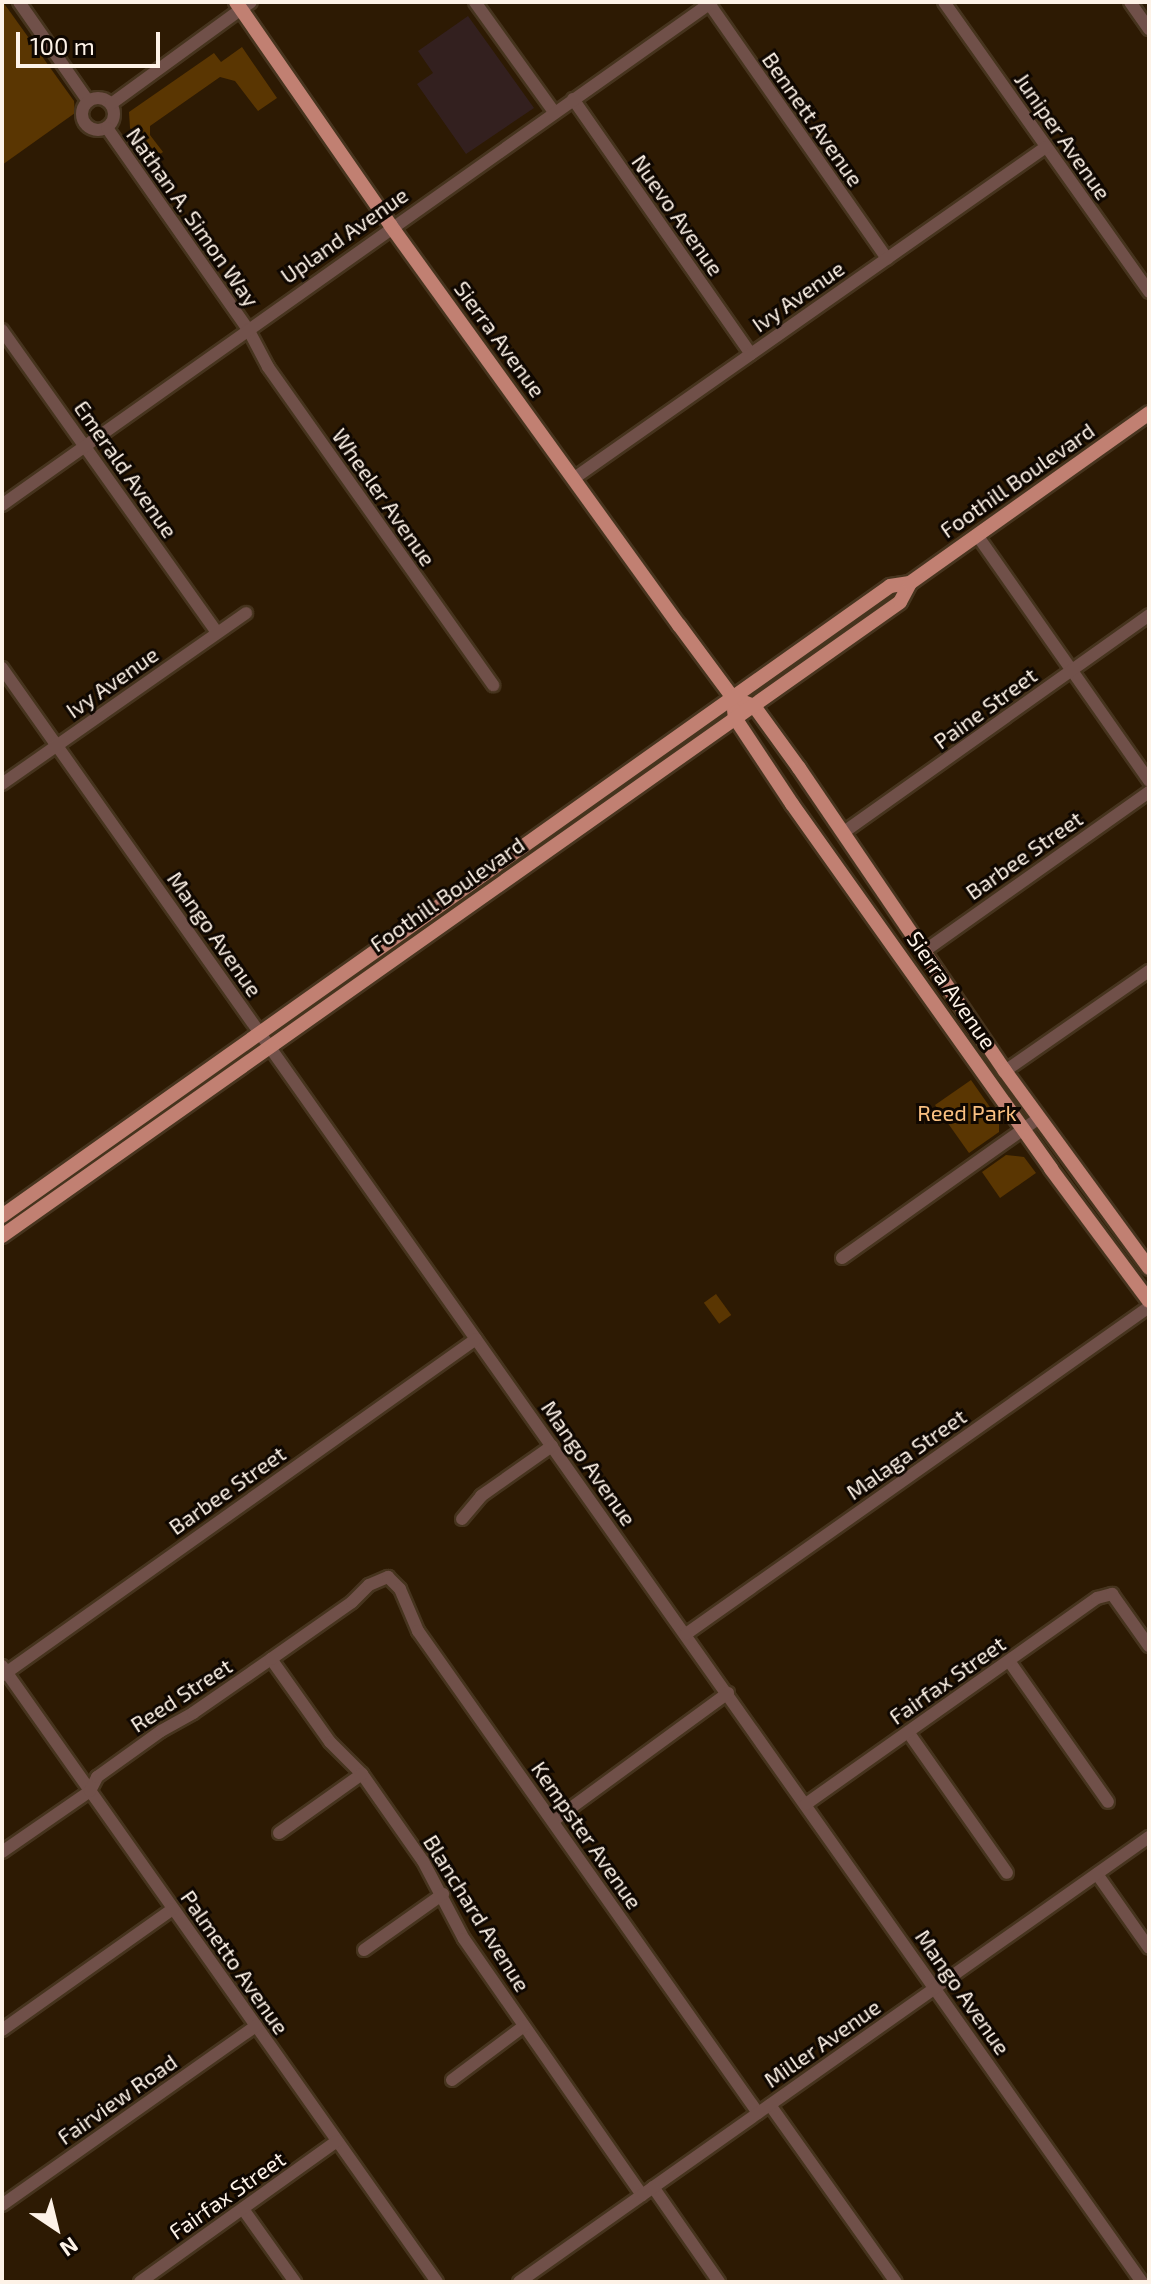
<!DOCTYPE html>
<html>
<head>
<meta charset="utf-8">
<style>
	body { margin:0 }
	#map { position:relative; width:1151px; height:2284px; overflow:hidden; background:#2d1a03; font-family:"Exo 2",sans-serif }
	div>[style] { position:absolute }
	.education>* { inset:0; background:#33201f }
	.green>* { inset:0; background:#5a3602; transform-origin:0 0 }
	.roads { filter:drop-shadow(2px 0 #46341e) drop-shadow(-2px 0 #46341e) drop-shadow(0 2px #46341e) drop-shadow(0 -2px #46341e) }
	.minor>* { height:12px; margin:-6px; padding:0 6px; transform-origin:6px; border-radius:6px; background:#705049 }
	.minor>.ring { margin:-6px; padding:0; box-sizing:content-box; background:none; border:12px solid #705049; border-radius:50% }
	.major>* { height:14px; margin:-7px; padding:0 7px; transform-origin:7px; border-radius:7px; background:#c18072 }
	span { translate:-50% -50%; white-space:nowrap; text-align:center; line-height:1.15; -webkit-text-stroke:6px #0f0701; paint-order:stroke }
	.street-label { font-size:22px; color:#fdf2e7 }
	.park-label { font-size:22px; color:#fac081 }
	.frame { position:absolute; inset:0; border:4px solid #fdf2e7; pointer-events:none }
	.north { position:absolute; left:16px; top:2188px; width:80px; height:80px; -webkit-text-stroke:6px #0f0701; paint-order:stroke; rotate:145deg; font-size:22px; font-weight:700; line-height:32px; text-align:center; color:#fdf2e7 }
	.north::after { content:''; display:block; margin:auto; width:28px; height:36px; background:#fdf2e7; clip-path:polygon(50% 0,100% 100%,50% 72%,0 100%) }
	.scale { position:absolute; left:16px; top:32px; width:144px; height:36px; box-sizing:border-box; border:4px solid #fdf2e7; border-top:0; padding-left:10px; font-size:24px; line-height:28px; white-space:nowrap; color:#fdf2e7; -webkit-text-stroke:6px #0f0701; paint-order:stroke }
</style>
</head>
<body>
<div id="map">
	<div class="education">
		<i style="clip-path:polygon(468px 16px,534px 108px,466px 154px,417px 84px,433px 73px,418px 51px)"></i>
	</div>
	<div class="green">
		<i style="clip-path:polygon(3px 2px,74px 101px,75px 113px,2px 165px)"></i>
		<i style="clip-path:polygon(242px 47px,277px 98px,258px 111px,235px 81px,220px 77px,150px 126px,150px 135px,163px 152px,152px 160px,130px 128px,129px 112px,214px 53px,221px 62px)"></i>
		<i style="clip-path:polygon(971px 1080px,999px 1120px,999px 1132px,969px 1153px,935px 1105px)"></i>
		<i style="clip-path:polygon(1006px 1155px,1024px 1157px,1036px 1173px,1000px 1198px,982px 1172px)"></i>
		<i style="left:716px;top:1294px;width:26px;height:15px;rotate:54deg"></i>
	</div>
	<div class="roads">
		<div class="minor">
			<i style="left:19px;top:2px;width:121px;rotate:55.1deg"></i>
			<i style="left:475px;top:2px;width:135px;rotate:54.3deg"></i>
			<i style="left:708px;top:2px;width:313px;rotate:55.1deg"></i>
			<i style="left:944px;top:2px;width:355px;rotate:54.7deg"></i>
			<i style="left:1130px;top:2px;width:33px;rotate:55deg"></i>
			<i class="ring" style="left:82px;top:98px;width:20px;height:20px"></i>
			<i style="left:573px;top:99px;width:311px;rotate:55.1deg"></i>
			<i style="left:111px;top:104px;width:173px;rotate:-36.1deg"></i>
			<i style="left:107px;top:128px;width:246px;rotate:55deg"></i>
			<i style="left:248px;top:329px;width:43px;rotate:62.2deg"></i>
			<i style="left:268px;top:367px;width:390px;rotate:54.7deg"></i>
			<i style="left:2px;top:330px;width:371px;rotate:54.6deg"></i>
			<i style="left:573px;top:479px;width:578px;rotate:-35.07deg"></i>
			<i style="left:2px;top:505px;width:870px;rotate:-35.32deg"></i>
			<i style="left:977px;top:535px;width:300px;rotate:55deg"></i>
			<i style="left:2px;top:668px;width:1976px;rotate:54.77deg"></i>
			<i style="left:2px;top:784px;width:298px;rotate:-35deg"></i>
			<i style="left:844px;top:832px;width:374px;rotate:-35.4deg"></i>
			<i style="left:923px;top:952px;width:277px;rotate:-35.3deg"></i>
			<i style="left:1005px;top:1071px;width:175px;rotate:-34.8deg"></i>
			<i style="left:842px;top:1258px;width:242px;rotate:-35.4deg"></i>
			<i style="left:462px;top:1519px;width:30px;rotate:-50deg"></i>
			<i style="left:481px;top:1496px;width:87px;rotate:-35.2deg"></i>
			<i style="left:686px;top:1634px;width:567px;rotate:-35.23deg"></i>
			<i style="left:271px;top:1659px;width:102px;rotate:54.6deg"></i>
			<i style="left:330px;top:1742px;width:45px;rotate:45deg"></i>
			<i style="left:362px;top:1774px;width:106px;rotate:55deg"></i>
			<i style="left:423px;top:1861px;width:88px;rotate:62.3deg"></i>
			<i style="left:464px;top:1939px;width:312px;rotate:55.2deg"></i>
			<i style="left:1009px;top:1661px;width:172px;rotate:54.9deg"></i>
			<i style="left:2px;top:1666px;width:754px;rotate:54.77deg"></i>
			<i style="left:3px;top:1675px;width:580px;rotate:-35.39deg"></i>
			<i style="left:908px;top:1732px;width:172px;rotate:54.9deg"></i>
			<i style="left:806px;top:1804px;width:357px;rotate:-35.3deg"></i>
			<i style="left:1097px;top:1598px;width:16px;rotate:-15deg"></i>
			<i style="left:1112px;top:1594px;width:64px;rotate:54.6deg"></i>
			<i style="left:553px;top:1821px;width:217px;rotate:-36.2deg"></i>
			<i style="left:279px;top:1833px;width:102px;rotate:-35.4deg"></i>
			<i style="left:2px;top:1852px;width:107px;rotate:-34.7deg"></i>
			<i style="left:90px;top:1791px;width:16px;rotate:-63deg"></i>
			<i style="left:97px;top:1777px;width:79px;rotate:-35.7deg"></i>
			<i style="left:161px;top:1731px;width:37px;rotate:-29deg"></i>
			<i style="left:193px;top:1713px;width:95px;rotate:-34.7deg"></i>
			<i style="left:271px;top:1659px;width:99px;rotate:-35.1deg"></i>
			<i style="left:352px;top:1602px;width:24px;rotate:-45deg"></i>
			<i style="left:369px;top:1585px;width:21px;rotate:-23deg"></i>
			<i style="left:388px;top:1577px;width:17px;rotate:45deg"></i>
			<i style="left:400px;top:1589px;width:46px;rotate:66.8deg"></i>
			<i style="left:418px;top:1631px;width:590px;rotate:54.8deg"></i>
			<i style="left:1097px;top:1874px;width:90px;rotate:54.9deg"></i>
			<i style="left:364px;top:1950px;width:97px;rotate:-35.3deg"></i>
			<i style="left:2px;top:2030px;width:209px;rotate:-35.3deg"></i>
			<i style="left:452px;top:2080px;width:90px;rotate:-36.9deg"></i>
			<i style="left:770px;top:2105px;width:217px;rotate:54.6deg"></i>
			<i style="left:653px;top:2187px;width:116px;rotate:55.2deg"></i>
			<i style="left:2px;top:2205px;width:311px;rotate:-35.2deg"></i>
			<i style="left:243px;top:2209px;width:90px;rotate:54.5deg"></i>
			<i style="left:140px;top:2282px;width:242px;rotate:-35.6deg"></i>
			<i style="left:519px;top:2282px;width:771px;rotate:-35.24deg"></i>
		</div>
		<div class="major">
			<i style="left:236px;top:2px;width:272px;rotate:55.3deg"></i>
			<i style="left:391px;top:226px;width:492px;rotate:54.2deg"></i>
			<i style="left:679px;top:625px;width:91px;rotate:53.5deg"></i>
			<i style="left:733px;top:698px;width:22px;rotate:21deg"></i>
			<i style="left:754px;top:706px;width:77px;rotate:54deg"></i>
			<i style="left:799px;top:768px;width:366px;rotate:55.8deg"></i>
			<i style="left:1005px;top:1071px;width:244px;rotate:53.8deg"></i>
			<i style="left:734px;top:710px;width:8px;rotate:83deg"></i>
			<i style="left:735px;top:718px;width:103px;rotate:56.5deg"></i>
			<i style="left:792px;top:804px;width:448px;rotate:54.6deg"></i>
			<i style="left:1051px;top:1169px;width:164px;rotate:53.4deg"></i>
			<i style="left:2px;top:1216px;width:1089px;rotate:-35.35deg"></i>
			<i style="left:890px;top:586px;width:20px;rotate:-9deg"></i>
			<i style="left:2px;top:1236px;width:1099px;rotate:-35.22deg"></i>
			<i style="left:900px;top:602px;width:21px;rotate:-62deg"></i>
			<i style="left:910px;top:583px;width:293px;rotate:-35.4deg"></i>
		</div>
	</div>
	<div class="street-label">
		<span style="left:813px;top:119px;rotate:55deg">Bennett Avenue</span>
		<span style="left:1063px;top:136px;rotate:55deg">Juniper Avenue</span>
		<span style="left:678px;top:215px;rotate:55deg">Nuevo Avenue</span>
		<span style="left:193px;top:217px;rotate:55deg">Nathan A. Simon Way</span>
		<span style="left:344px;top:235px;rotate:-35deg">Upland Avenue</span>
		<span style="left:798px;top:296px;rotate:-35deg">Ivy Avenue</span>
		<span style="left:500px;top:339px;rotate:54deg">Sierra Avenue</span>
		<span style="left:126px;top:469px;rotate:55deg">Emerald Avenue</span>
		<span style="left:1017px;top:480px;rotate:-35deg">Foothill Boulevard</span>
		<span style="left:384px;top:497px;rotate:55deg">Wheeler Avenue</span>
		<span style="left:112px;top:682px;rotate:-35deg">Ivy Avenue</span>
		<span style="left:985px;top:708px;rotate:-36deg">Paine Street</span>
		<span style="left:1024px;top:855px;rotate:-35deg">Barbee Street</span>
		<span style="left:447px;top:894px;rotate:-35deg">Foothill Boulevard</span>
		<span style="left:215px;top:934px;rotate:55deg">Mango Avenue</span>
		<span style="left:952px;top:990px;rotate:55deg">Sierra Avenue</span>
		<span style="left:906px;top:1454px;rotate:-35deg">Malaga Street</span>
		<span style="left:589px;top:1463px;rotate:55deg">Mango Avenue</span>
		<span style="left:227px;top:1490px;rotate:-35deg">Barbee Street</span>
		<span style="left:947px;top:1680px;rotate:-35deg">Fairfax Street</span>
		<span style="left:181px;top:1695px;rotate:-33deg">Reed Street</span>
		<span style="left:587px;top:1835px;rotate:55deg">Kempster Avenue</span>
		<span style="left:477px;top:1913px;rotate:58deg">Blanchard Avenue</span>
		<span style="left:235px;top:1962px;rotate:55deg">Palmetto Avenue</span>
		<span style="left:963px;top:1992px;rotate:55deg">Mango Avenue</span>
		<span style="left:822px;top:2043px;rotate:-35deg">Miller Avenue</span>
		<span style="left:117px;top:2099px;rotate:-35deg">Fairview Road</span>
		<span style="left:227px;top:2195px;rotate:-35deg">Fairfax Street</span>
	</div>
	<div class="park-label">
		<span style="left:967px;top:1113px">Reed Park</span>
	</div>
	<div class="frame"></div>
	<div class="north">N</div>
	<div class="scale">100 m</div>
</div>
</body>
</html>
